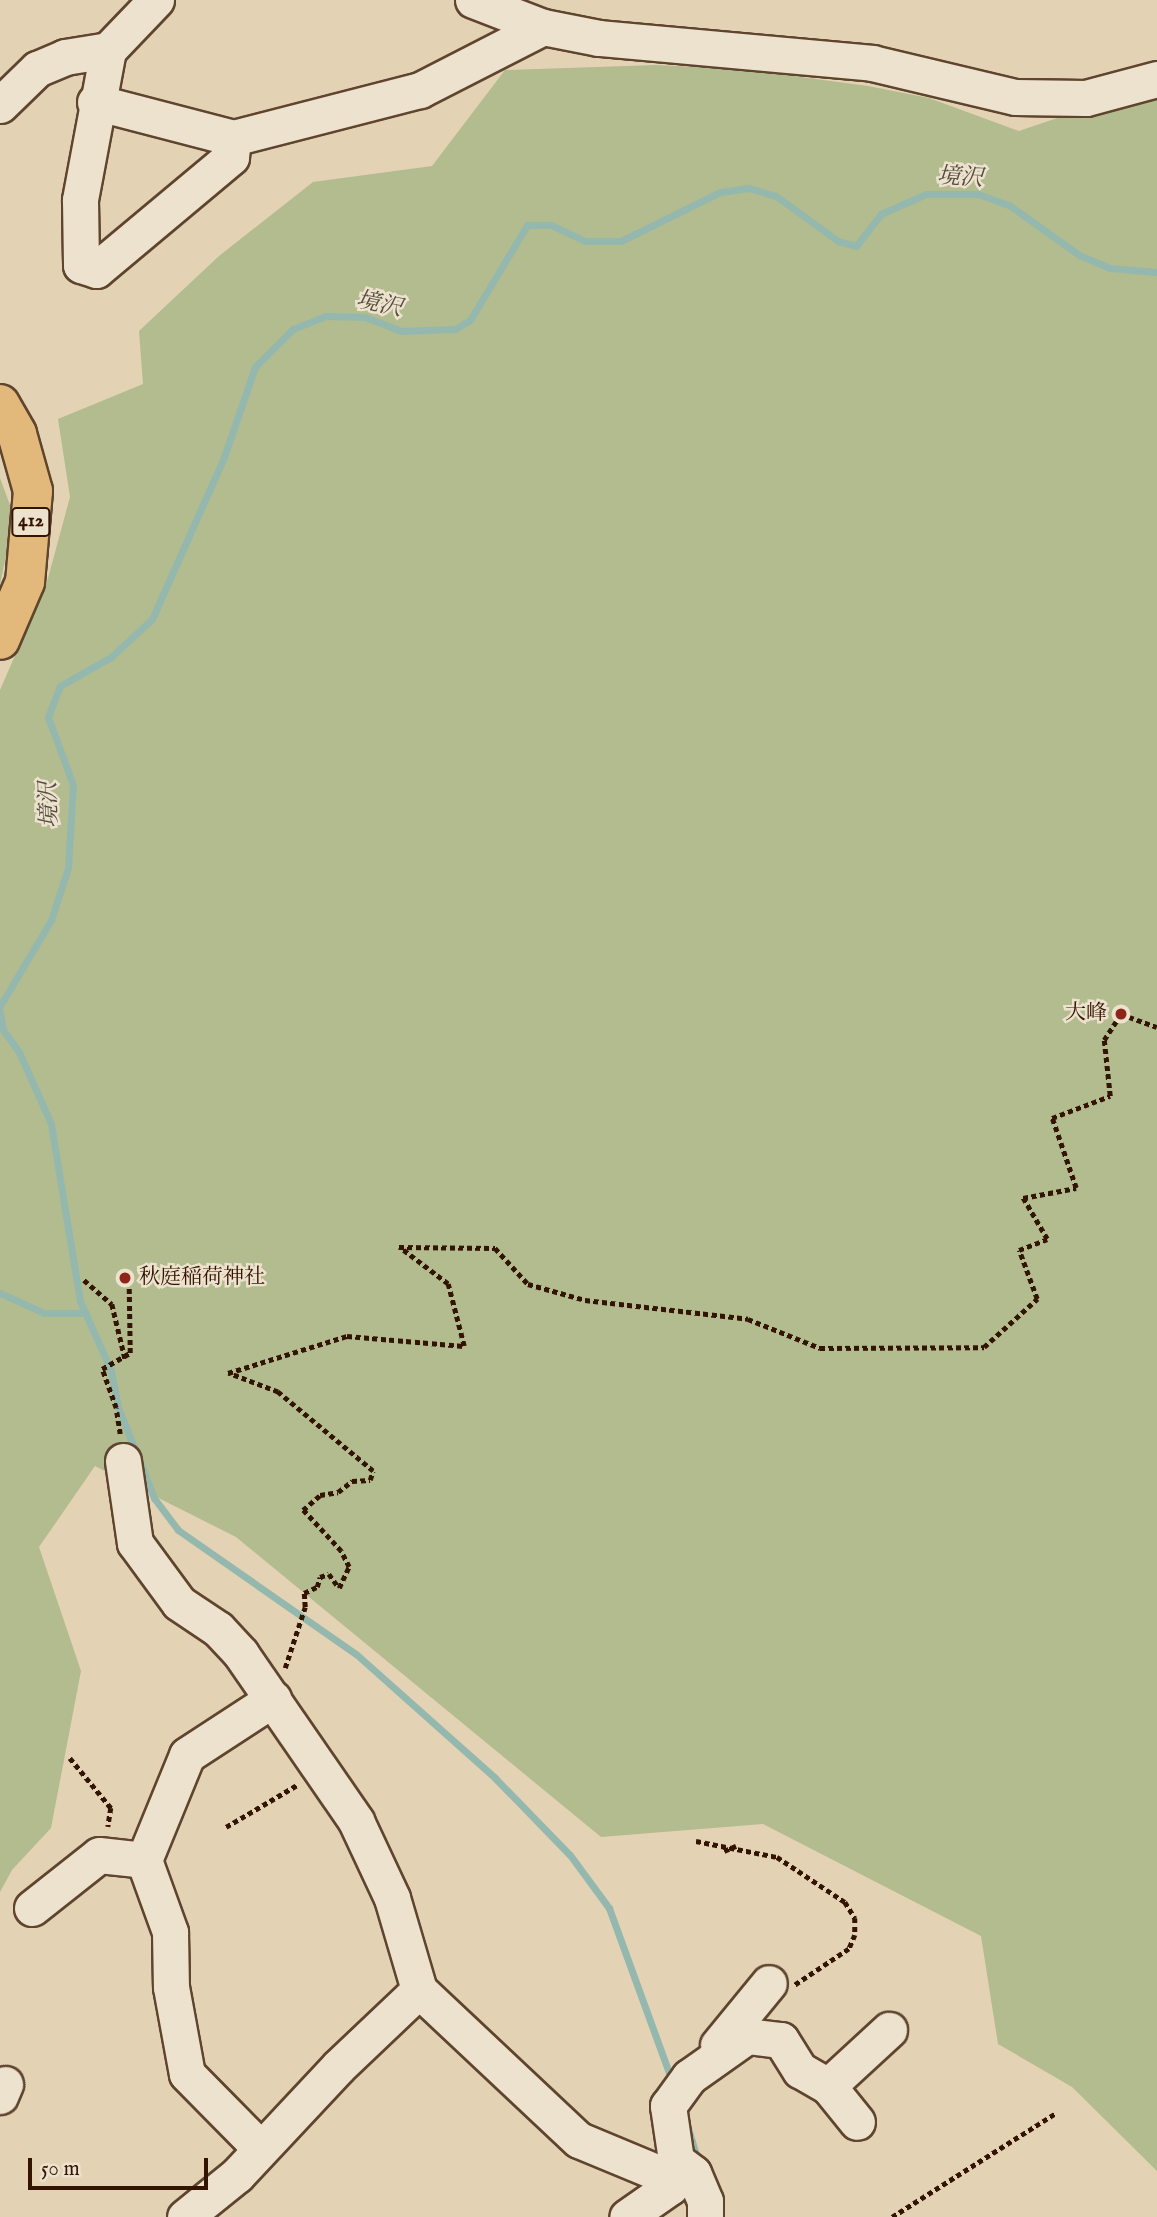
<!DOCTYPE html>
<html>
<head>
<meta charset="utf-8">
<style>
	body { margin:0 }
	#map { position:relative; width:1157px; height:2217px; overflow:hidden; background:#e4d2b4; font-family:"IM FELL English","Noto Serif JP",serif }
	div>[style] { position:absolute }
	.green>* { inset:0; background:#b2bc8e }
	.stream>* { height:7px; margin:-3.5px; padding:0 3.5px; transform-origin:3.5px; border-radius:3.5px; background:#95b8ae }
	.path>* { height:4.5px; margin-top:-2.25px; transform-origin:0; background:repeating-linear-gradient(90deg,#331401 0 5px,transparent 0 8.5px) }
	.roads { filter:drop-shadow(2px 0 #5f442e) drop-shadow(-2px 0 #5f442e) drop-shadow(0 2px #5f442e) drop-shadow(0 -2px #5f442e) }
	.minor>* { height:35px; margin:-17.5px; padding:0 17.5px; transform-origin:17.5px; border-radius:17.5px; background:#ede2ce }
	.highway>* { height:38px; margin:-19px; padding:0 19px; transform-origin:19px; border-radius:19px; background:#e2b97a }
	.dots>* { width:19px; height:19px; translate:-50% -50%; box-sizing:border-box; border:4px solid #ede2ce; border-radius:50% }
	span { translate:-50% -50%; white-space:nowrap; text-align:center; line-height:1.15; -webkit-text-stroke:5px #ede2ce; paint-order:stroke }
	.shield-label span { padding:2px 5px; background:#ede2ce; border:2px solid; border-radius:5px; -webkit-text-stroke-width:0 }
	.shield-label { font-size:19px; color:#331401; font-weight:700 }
	.poi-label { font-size:21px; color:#331401 }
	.right { translate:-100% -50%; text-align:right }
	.left { translate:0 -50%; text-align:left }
	.water-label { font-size:23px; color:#554d3e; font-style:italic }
	.scale { position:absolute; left:28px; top:2158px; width:180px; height:32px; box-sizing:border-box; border:4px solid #331401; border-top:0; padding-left:9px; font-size:21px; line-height:24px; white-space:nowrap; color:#331401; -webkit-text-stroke:5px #ede2ce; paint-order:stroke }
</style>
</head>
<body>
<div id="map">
	<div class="green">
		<i style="clip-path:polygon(656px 65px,742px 69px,868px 86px,929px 98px,1019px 131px,1157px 84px,1157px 2171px,1072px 2087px,998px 2044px,981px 1936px,763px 1824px,601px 1837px,236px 1537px,95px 1466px,39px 1547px,81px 1671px,51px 1828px,12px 1870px,0 1892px,0 690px,47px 582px,70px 497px,58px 419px,143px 384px,139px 331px,219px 256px,313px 182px,432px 166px,505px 70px)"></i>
		<i style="clip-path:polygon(0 478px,14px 516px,0 585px)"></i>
	</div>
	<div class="stream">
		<i style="left:0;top:1006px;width:100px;rotate:-59.3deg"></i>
		<i style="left:51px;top:920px;width:55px;rotate:-71.9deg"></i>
		<i style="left:68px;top:868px;width:83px;rotate:-86.6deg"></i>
		<i style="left:73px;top:785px;width:72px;rotate:-110.2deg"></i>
		<i style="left:48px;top:717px;width:33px;rotate:-69deg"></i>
		<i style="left:60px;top:686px;width:59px;rotate:-29.6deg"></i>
		<i style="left:111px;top:657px;width:56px;rotate:-42.8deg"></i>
		<i style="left:152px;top:619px;width:177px;rotate:-66deg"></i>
		<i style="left:224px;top:457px;width:95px;rotate:-71deg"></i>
		<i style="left:255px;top:367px;width:54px;rotate:-45deg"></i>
		<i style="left:293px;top:329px;width:35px;rotate:-22deg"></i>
		<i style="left:325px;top:316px;width:40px;rotate:1.4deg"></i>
		<i style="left:365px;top:317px;width:39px;rotate:21deg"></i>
		<i style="left:401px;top:331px;width:54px;rotate:-2.1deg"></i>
		<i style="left:455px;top:329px;width:17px;rotate:-31deg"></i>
		<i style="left:470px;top:320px;width:111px;rotate:-59deg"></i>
		<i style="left:527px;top:225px;width:24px"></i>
		<i style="left:551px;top:225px;width:38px;rotate:25deg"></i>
		<i style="left:585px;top:241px;width:36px"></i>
		<i style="left:621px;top:241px;width:110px;rotate:-26.3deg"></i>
		<i style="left:720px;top:192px;width:29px;rotate:-8deg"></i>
		<i style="left:749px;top:188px;width:28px;rotate:17deg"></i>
		<i style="left:776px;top:196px;width:77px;rotate:36deg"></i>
		<i style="left:838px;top:241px;width:19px;rotate:16deg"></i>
		<i style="left:856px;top:246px;width:41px;rotate:-52deg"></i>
		<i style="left:881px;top:214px;width:49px;rotate:-24deg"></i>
		<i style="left:926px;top:194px;width:52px"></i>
		<i style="left:978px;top:194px;width:33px;rotate:20deg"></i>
		<i style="left:1009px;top:205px;width:86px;rotate:35.5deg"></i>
		<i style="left:1079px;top:255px;width:34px;rotate:23deg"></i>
		<i style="left:1110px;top:268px;width:47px;rotate:4.9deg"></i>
		<i style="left:0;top:1012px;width:18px;rotate:81deg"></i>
		<i style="left:3px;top:1030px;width:27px;rotate:54deg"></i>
		<i style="left:19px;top:1052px;width:79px;rotate:66deg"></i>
		<i style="left:51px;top:1124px;width:179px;rotate:80.7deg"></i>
		<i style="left:80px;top:1301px;width:77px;rotate:66.1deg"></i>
		<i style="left:111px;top:1371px;width:37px;rotate:79deg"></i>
		<i style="left:118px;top:1407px;width:98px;rotate:68.4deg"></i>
		<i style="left:154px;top:1498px;width:40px;rotate:53deg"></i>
		<i style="left:178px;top:1530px;width:217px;rotate:34.9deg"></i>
		<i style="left:356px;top:1654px;width:186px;rotate:41.7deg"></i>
		<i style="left:495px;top:1778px;width:107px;rotate:45.8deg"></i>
		<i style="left:570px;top:1855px;width:66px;rotate:53.7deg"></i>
		<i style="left:609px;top:1908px;width:184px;rotate:70deg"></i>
		<i style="left:0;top:1293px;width:48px;rotate:24.4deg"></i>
		<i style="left:44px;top:1313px;width:42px"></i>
		<i style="left:687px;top:2125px;width:38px;rotate:73deg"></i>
	</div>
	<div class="path">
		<i style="left:84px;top:1280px;width:37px;rotate:41deg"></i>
		<i style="left:112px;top:1304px;width:56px;rotate:76.5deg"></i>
		<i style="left:120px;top:1434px;width:26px;rotate:-99deg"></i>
		<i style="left:116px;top:1408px;width:41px;rotate:-109.7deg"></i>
		<i style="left:102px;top:1369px;width:32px;rotate:-30deg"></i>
		<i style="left:130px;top:1353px;width:67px;rotate:-90.9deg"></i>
		<i style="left:285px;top:1668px;width:64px;rotate:-71.8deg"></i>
		<i style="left:305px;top:1607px;width:14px;rotate:-94deg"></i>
		<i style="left:304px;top:1593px;width:14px;rotate:-25deg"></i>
		<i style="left:317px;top:1587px;width:10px;rotate:-73deg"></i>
		<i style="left:320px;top:1577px;width:9px;rotate:-18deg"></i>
		<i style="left:329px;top:1574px;width:17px;rotate:54deg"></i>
		<i style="left:339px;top:1588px;width:23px;rotate:-65deg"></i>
		<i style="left:349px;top:1567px;width:18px;rotate:-117deg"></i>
		<i style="left:341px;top:1551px;width:56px;rotate:-132.8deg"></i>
		<i style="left:303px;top:1510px;width:23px;rotate:-41deg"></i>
		<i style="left:320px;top:1495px;width:18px;rotate:-9deg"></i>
		<i style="left:338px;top:1492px;width:18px;rotate:-38deg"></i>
		<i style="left:352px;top:1481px;width:18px;rotate:-3deg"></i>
		<i style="left:370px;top:1480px;width:9px;rotate:-72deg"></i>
		<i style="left:373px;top:1471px;width:124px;rotate:-140.3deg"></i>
		<i style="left:278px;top:1392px;width:53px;rotate:-159.2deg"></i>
		<i style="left:228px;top:1373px;width:125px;rotate:-17.3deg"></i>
		<i style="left:347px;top:1336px;width:117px;rotate:4.9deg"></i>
		<i style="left:464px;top:1346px;width:64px;rotate:-104.5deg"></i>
		<i style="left:448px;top:1284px;width:61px;rotate:-142.9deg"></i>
		<i style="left:399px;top:1247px;width:96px;rotate:0.6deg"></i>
		<i style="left:495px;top:1248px;width:49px;rotate:47.5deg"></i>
		<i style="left:528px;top:1284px;width:59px;rotate:15.7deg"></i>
		<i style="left:585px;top:1300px;width:164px;rotate:6.6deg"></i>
		<i style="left:748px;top:1319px;width:78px;rotate:21.9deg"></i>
		<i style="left:820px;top:1348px;width:164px;rotate:-0.3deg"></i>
		<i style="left:984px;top:1347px;width:72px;rotate:-42.2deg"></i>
		<i style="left:1037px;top:1299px;width:52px;rotate:-110.2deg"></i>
		<i style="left:1019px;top:1250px;width:30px;rotate:-21deg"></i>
		<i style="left:1047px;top:1239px;width:48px;rotate:-120.3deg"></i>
		<i style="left:1023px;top:1198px;width:54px;rotate:-10.7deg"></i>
		<i style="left:1076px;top:1188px;width:74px;rotate:-108.9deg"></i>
		<i style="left:1052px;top:1118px;width:62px;rotate:-20.8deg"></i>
		<i style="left:1110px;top:1096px;width:56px;rotate:-96.1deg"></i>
		<i style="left:1104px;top:1040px;width:31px;rotate:-57deg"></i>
		<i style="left:1121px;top:1014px;width:38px;rotate:20deg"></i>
		<i style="left:70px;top:1758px;width:65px;rotate:50.6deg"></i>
		<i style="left:111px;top:1808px;width:19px;rotate:99deg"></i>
		<i style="left:226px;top:1827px;width:82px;rotate:-30.6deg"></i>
		<i style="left:696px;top:1841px;width:83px;rotate:11.2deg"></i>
		<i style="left:777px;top:1857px;width:82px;rotate:33.5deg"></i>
		<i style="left:845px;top:1902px;width:19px;rotate:58deg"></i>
		<i style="left:855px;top:1918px;width:17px;rotate:90deg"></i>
		<i style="left:855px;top:1935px;width:15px;rotate:113deg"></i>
		<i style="left:849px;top:1949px;width:65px;rotate:146.3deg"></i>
		<i style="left:724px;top:1851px;width:13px;rotate:-23deg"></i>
		<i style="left:892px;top:2217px;width:194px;rotate:-32.4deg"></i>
	</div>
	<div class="roads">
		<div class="minor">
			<i style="left:156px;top:0;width:69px;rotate:133.8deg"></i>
			<i style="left:108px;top:50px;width:153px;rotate:100.6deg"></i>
			<i style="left:80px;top:200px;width:65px;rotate:89.1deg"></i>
			<i style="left:81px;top:265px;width:16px;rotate:18deg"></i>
			<i style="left:96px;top:270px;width:176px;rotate:-39.9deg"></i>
			<i style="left:231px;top:157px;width:19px;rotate:-84deg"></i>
			<i style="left:473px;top:0;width:75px;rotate:21.1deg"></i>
			<i style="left:543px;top:27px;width:57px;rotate:11.1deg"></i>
			<i style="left:599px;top:38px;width:274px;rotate:5.2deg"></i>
			<i style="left:872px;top:63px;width:147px;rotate:13.4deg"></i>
			<i style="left:1015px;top:97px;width:71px;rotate:0.8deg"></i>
			<i style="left:1086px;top:98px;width:73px;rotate:-15deg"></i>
			<i style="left:95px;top:102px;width:143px;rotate:14.6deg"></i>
			<i style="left:233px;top:138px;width:193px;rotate:-14.4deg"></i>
			<i style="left:420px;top:90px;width:138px;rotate:-27.1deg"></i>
			<i style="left:0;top:105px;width:52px;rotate:-44.2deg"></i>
			<i style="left:37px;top:69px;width:30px;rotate:-23deg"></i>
			<i style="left:65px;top:57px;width:44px;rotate:-9.2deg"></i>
			<i style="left:123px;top:1461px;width:83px;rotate:81.7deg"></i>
			<i style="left:135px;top:1543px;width:74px;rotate:53.7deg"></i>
			<i style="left:179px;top:1603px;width:47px;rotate:33.7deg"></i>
			<i style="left:218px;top:1629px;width:34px;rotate:47deg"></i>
			<i style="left:241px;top:1654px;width:203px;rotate:55.4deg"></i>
			<i style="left:356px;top:1821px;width:85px;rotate:64.9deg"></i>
			<i style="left:392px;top:1898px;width:96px;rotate:73.6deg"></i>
			<i style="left:144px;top:1860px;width:113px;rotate:-67.7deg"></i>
			<i style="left:187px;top:1755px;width:103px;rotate:-33.1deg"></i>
			<i style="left:32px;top:1908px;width:85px;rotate:-38.3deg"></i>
			<i style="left:99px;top:1855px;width:45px;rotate:6.3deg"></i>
			<i style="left:144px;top:1860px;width:77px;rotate:70.1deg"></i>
			<i style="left:170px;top:1932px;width:55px;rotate:89deg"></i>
			<i style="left:171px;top:1987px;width:88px;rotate:79.6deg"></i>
			<i style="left:187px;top:2074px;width:105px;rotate:45.4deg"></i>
			<i style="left:718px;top:2045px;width:80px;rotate:-50.6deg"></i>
			<i style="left:828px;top:2086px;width:83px;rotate:-42.6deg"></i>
			<i style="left:0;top:2096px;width:13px;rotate:-67deg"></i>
			<i style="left:185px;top:2217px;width:67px;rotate:-38.9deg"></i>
			<i style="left:237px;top:2175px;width:148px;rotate:-46.9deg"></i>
			<i style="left:338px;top:2067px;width:112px;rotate:-43.5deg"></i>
			<i style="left:419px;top:1990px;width:219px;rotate:43.2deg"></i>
			<i style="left:579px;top:2140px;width:89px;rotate:22.5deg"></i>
			<i style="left:661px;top:2174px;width:22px;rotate:-10deg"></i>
			<i style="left:683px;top:2170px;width:21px;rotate:127deg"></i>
			<i style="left:670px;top:2187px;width:52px;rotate:145.1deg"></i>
			<i style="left:705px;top:2217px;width:16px;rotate:-90deg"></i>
			<i style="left:705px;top:2201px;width:30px;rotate:-113deg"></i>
			<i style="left:693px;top:2173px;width:21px;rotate:-143deg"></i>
			<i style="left:676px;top:2160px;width:55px;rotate:-98.4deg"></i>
			<i style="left:668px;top:2106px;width:36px;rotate:-54deg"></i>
			<i style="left:689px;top:2077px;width:71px;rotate:-35.3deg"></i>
			<i style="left:747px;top:2036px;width:34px;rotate:7deg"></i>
			<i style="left:781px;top:2040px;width:36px;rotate:58deg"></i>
			<i style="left:800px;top:2070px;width:32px;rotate:30deg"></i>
			<i style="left:828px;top:2086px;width:46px;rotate:51.1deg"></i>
		</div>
		<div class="highway">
			<i style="left:0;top:404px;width:34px;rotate:60deg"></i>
			<i style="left:17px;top:434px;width:59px;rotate:74.3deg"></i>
			<i style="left:33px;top:491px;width:91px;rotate:95deg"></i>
			<i style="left:25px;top:582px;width:63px;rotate:113.3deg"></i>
		</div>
	</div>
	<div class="dots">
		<i style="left:1121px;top:1014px;background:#8f2418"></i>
		<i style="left:125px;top:1278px;background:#8f2418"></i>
	</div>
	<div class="shield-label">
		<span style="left:31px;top:522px">412</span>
	</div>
	<div class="poi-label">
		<span class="right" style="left:1107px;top:1014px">大峰</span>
		<span class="left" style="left:139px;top:1278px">秋庭稲荷神社</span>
	</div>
	<div class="water-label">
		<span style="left:960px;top:178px;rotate:4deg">境沢</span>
		<span style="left:379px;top:305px;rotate:12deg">境沢</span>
		<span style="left:50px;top:805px;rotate:-92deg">境沢</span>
	</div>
	<div class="scale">50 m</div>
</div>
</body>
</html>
